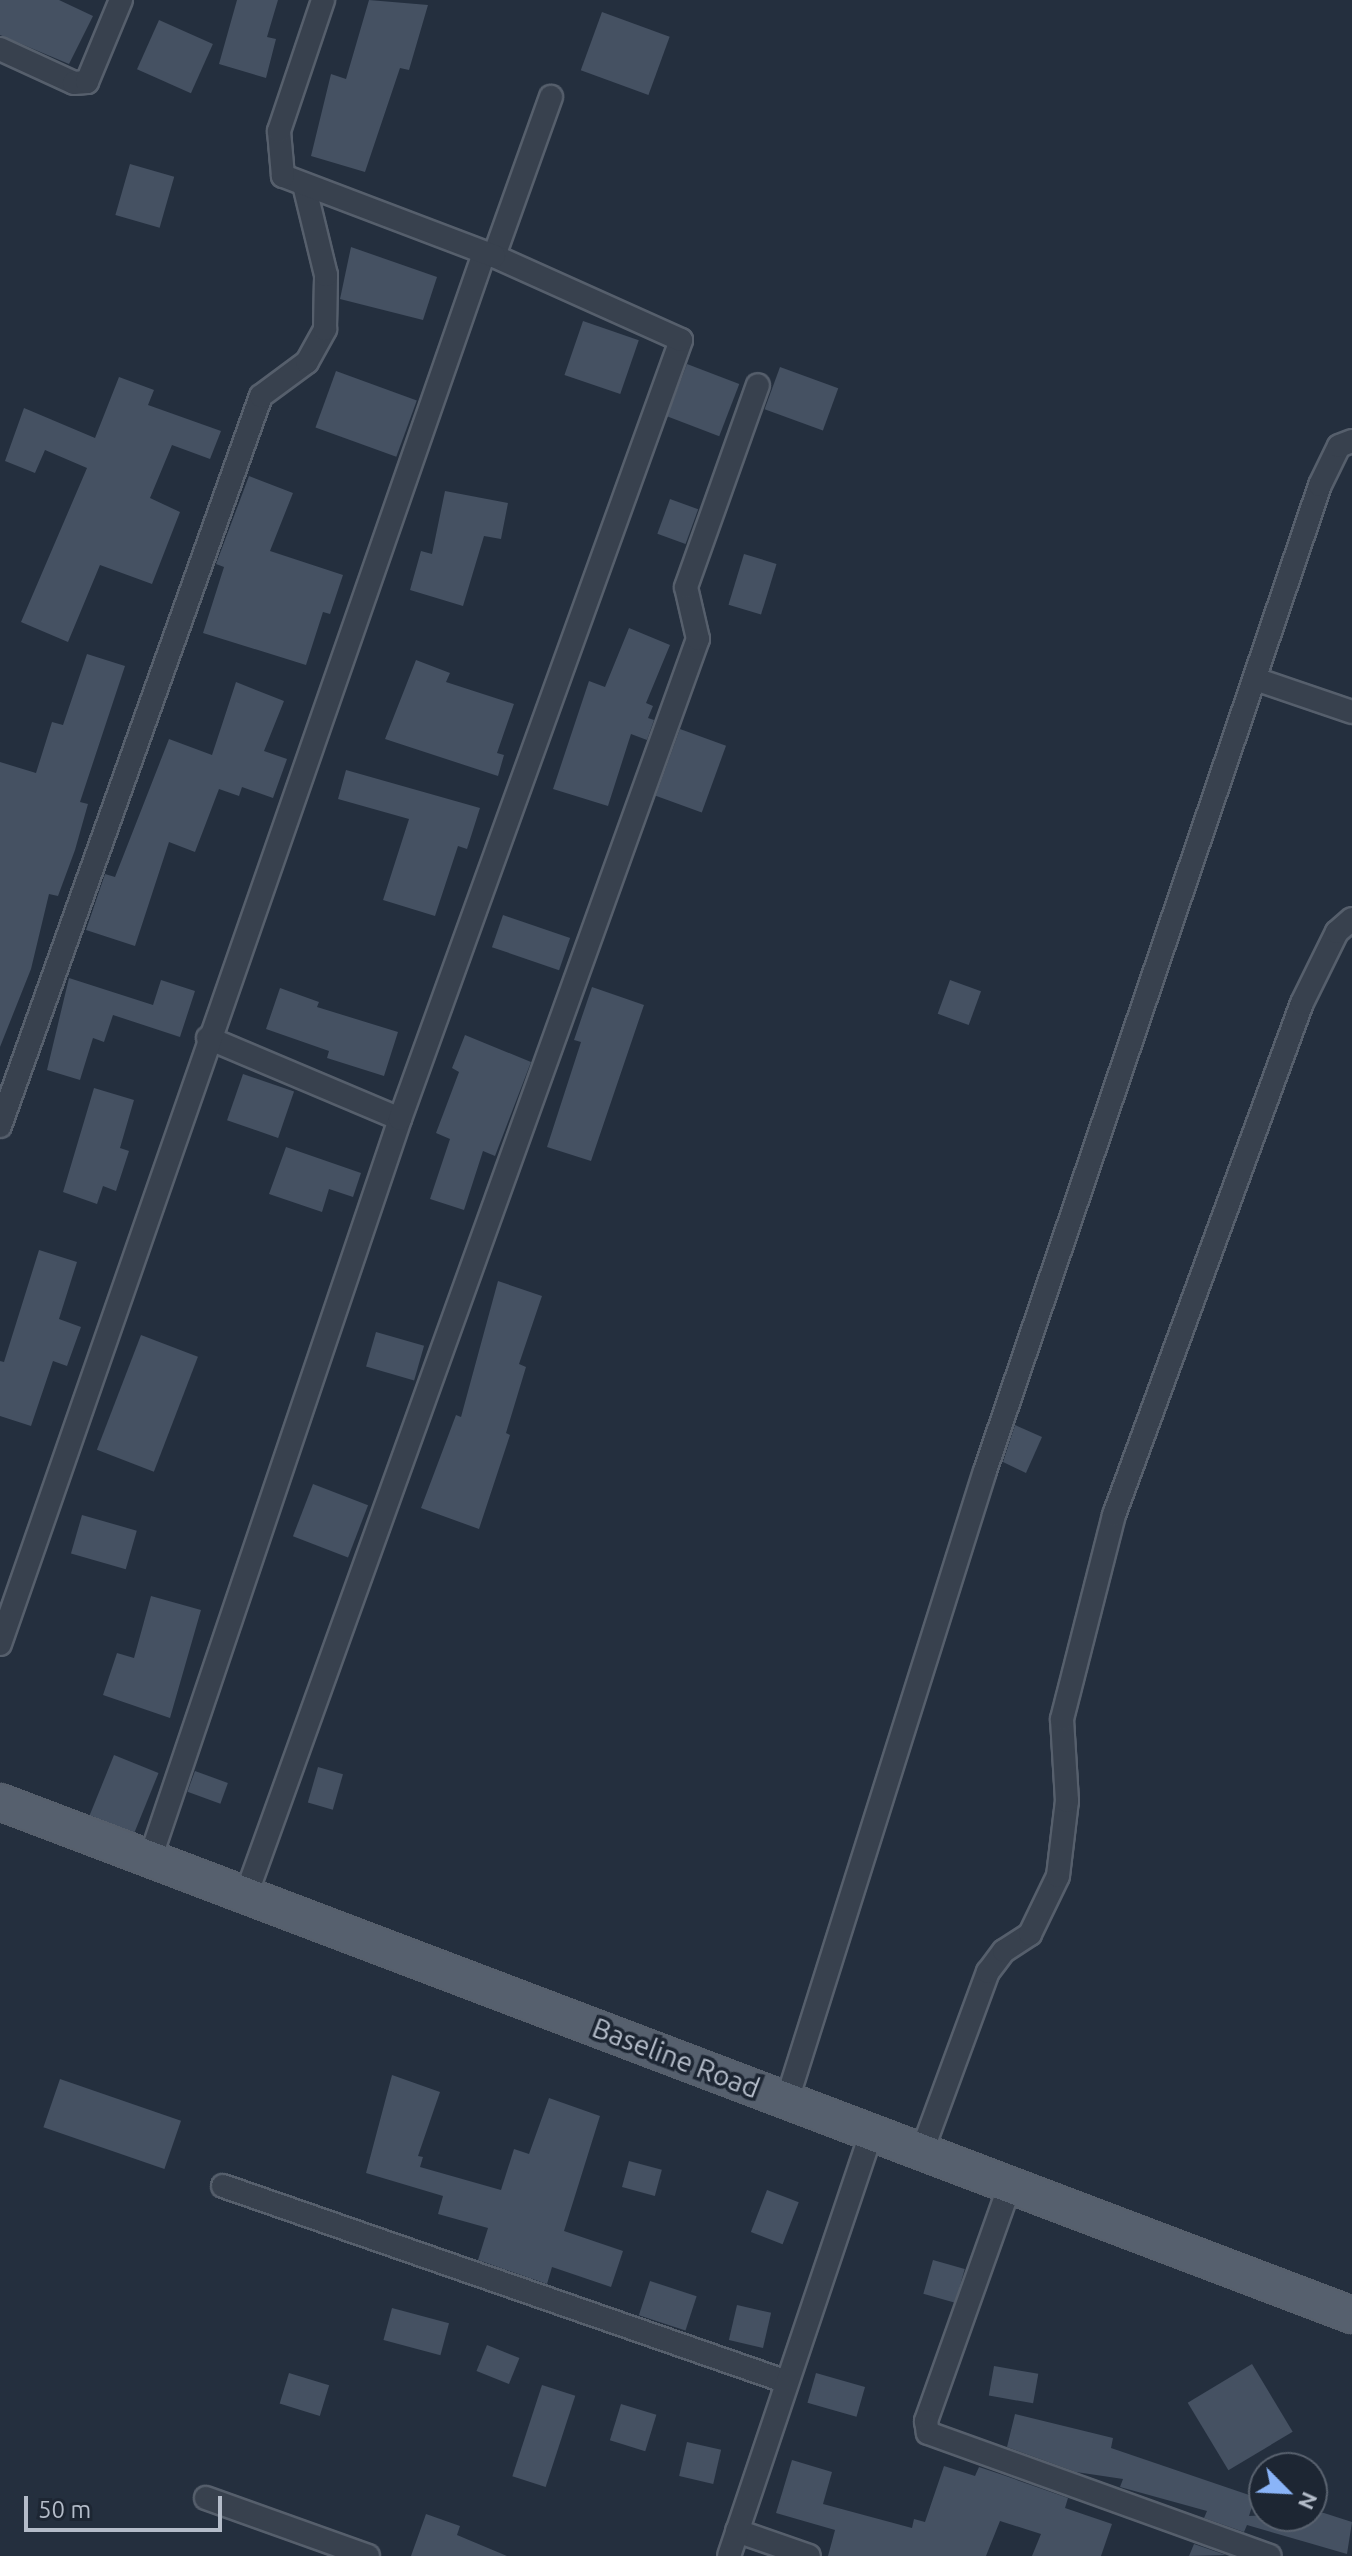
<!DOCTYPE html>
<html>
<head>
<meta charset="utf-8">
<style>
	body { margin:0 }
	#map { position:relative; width:1352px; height:2556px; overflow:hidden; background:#242f3e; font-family:Ubuntu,sans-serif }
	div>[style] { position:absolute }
	.building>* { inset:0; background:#455162; transform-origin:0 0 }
	.roads { filter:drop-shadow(2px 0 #565f6c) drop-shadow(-2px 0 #565f6c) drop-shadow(0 2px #565f6c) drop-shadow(0 -2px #565f6c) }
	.street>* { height:22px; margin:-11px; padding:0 11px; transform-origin:11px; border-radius:11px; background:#38414e }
	.primary>* { height:34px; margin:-17px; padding:0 17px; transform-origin:17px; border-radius:17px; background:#56606e }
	span { translate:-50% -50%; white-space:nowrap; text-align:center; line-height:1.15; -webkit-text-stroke:7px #1d2633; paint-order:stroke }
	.street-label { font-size:28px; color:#b4bcc9 }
	.north { position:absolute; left:1248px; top:2452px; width:80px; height:80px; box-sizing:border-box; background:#1d2633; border:2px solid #59626f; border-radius:50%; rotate:114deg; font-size:22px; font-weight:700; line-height:32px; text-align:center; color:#b4bcc9 }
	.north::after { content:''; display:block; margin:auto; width:28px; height:36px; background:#8ab4f8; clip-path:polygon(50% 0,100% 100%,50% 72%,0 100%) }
	.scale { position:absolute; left:24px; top:2496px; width:198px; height:36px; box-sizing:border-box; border:4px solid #b4bcc9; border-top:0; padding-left:10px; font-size:24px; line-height:28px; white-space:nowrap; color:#b4bcc9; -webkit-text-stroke:6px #1d2633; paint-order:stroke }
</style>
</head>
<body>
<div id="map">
	<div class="building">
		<i style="clip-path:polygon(0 0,59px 0,93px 16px,69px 64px,0 35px)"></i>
		<i style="clip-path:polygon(237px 0,278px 0,267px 37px,276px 39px,266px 78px,219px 64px)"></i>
		<i style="clip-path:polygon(369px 0,428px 5px,409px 70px,400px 68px,365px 172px,311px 156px,331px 74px,346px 79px)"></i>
		<i style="left:602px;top:12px;width:72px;height:62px;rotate:20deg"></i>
		<i style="left:159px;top:20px;width:59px;height:54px;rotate:24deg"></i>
		<i style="left:130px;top:164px;width:46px;height:53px;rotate:16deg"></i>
		<i style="clip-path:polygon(351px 247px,437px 277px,423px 320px,340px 299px)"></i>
		<i style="left:583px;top:321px;width:59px;height:57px;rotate:19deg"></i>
		<i style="left:687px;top:364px;width:56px;height:56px;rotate:21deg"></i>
		<i style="left:780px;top:367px;width:62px;height:45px;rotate:20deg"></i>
		<i style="left:336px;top:371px;width:86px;height:60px;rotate:20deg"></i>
		<i style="clip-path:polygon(119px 377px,154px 390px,148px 405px,221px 431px,210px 459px,172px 445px,150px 498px,180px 512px,152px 584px,100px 565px,68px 642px,21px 622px,87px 468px,45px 450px,35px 473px,5px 461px,24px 408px,95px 438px)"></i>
		<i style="clip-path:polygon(249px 476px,293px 493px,270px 551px,343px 575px,330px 614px,323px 612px,306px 665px,203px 633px,224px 567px,216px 564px)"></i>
		<i style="clip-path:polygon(445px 491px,508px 503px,501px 539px,484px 536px,463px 606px,410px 590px,421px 551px,432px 554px)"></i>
		<i style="left:670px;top:499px;width:30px;height:37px;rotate:20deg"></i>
		<i style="left:744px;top:554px;width:34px;height:53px;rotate:17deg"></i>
		<i style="clip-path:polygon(629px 628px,670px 645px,646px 703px,653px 706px,648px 718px,654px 720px,647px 740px,631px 734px,608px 806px,553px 789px,589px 681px,605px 687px)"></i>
		<i style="clip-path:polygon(87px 654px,125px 666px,80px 802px,88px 804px,75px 850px,58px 896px,49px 894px,31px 969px,0 1047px,0 762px,36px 773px,52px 722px,63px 725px)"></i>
		<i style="clip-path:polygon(416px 660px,450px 673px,446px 682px,514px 704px,497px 753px,504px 755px,498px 776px,385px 739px)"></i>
		<i style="clip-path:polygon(236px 682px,284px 701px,264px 751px,287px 759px,273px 798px,242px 787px,239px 796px,219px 789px,195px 852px,169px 842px,135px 946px,86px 930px,105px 874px,115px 877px,169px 739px,212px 755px)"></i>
		<i style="left:680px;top:729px;width:49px;height:71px;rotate:20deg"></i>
		<i style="clip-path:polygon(346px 770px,480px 808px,467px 849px,458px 846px,435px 916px,383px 900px,409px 819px,338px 799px)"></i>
		<i style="left:503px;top:915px;width:71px;height:34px;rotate:19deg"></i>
		<i style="clip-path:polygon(69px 978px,153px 1005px,161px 980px,195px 991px,180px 1037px,113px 1015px,104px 1042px,93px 1038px,80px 1080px,47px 1070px)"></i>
		<i style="left:950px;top:980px;width:33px;height:36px;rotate:20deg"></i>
		<i style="clip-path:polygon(592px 987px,644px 1005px,591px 1161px,547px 1147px,581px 1042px,574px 1040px)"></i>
		<i style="clip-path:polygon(280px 988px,319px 1002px,317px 1007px,398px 1032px,384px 1076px,327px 1058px,329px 1051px,266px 1029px)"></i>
		<i style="clip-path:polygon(465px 1035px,531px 1062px,495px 1156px,483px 1151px,464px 1210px,430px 1199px,450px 1139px,436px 1133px,459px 1072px,452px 1068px)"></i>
		<i style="left:243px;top:1074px;width:54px;height:49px;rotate:19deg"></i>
		<i style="clip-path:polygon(94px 1088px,134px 1100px,120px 1148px,129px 1151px,116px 1191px,103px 1186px,97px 1204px,63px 1192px)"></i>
		<i style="clip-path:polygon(286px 1147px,361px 1173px,353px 1197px,329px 1189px,322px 1212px,269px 1194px)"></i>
		<i style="clip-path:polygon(39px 1250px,77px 1262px,59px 1319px,81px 1327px,67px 1366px,53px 1361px,31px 1426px,0 1416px,0 1361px,4px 1362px)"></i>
		<i style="clip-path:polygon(498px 1281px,542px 1296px,519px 1364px,526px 1367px,506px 1433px,510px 1435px,479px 1529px,421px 1508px,456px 1415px,461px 1417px)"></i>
		<i style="left:376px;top:1332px;width:50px;height:36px;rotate:16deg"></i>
		<i style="left:141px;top:1335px;width:61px;height:123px;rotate:21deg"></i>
		<i style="clip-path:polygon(1015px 1425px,1042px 1437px,1026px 1473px,1003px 1462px)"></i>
		<i style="left:313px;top:1484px;width:59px;height:56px;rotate:21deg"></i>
		<i style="left:82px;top:1515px;width:57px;height:40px;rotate:16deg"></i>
		<i style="clip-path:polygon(151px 1596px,201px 1610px,170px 1718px,103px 1695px,117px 1653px,134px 1658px)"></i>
		<i style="left:114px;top:1755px;width:48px;height:65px;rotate:22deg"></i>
		<i style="left:318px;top:1767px;width:26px;height:37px;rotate:16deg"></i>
		<i style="left:195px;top:1771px;width:35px;height:22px;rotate:20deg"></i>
		<i style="clip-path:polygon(392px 2075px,440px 2092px,418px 2156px,423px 2157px,420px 2167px,501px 2190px,514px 2149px,529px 2154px,549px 2098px,600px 2116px,564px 2231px,623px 2251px,611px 2287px,552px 2267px,547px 2284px,478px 2260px,488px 2228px,438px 2214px,443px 2196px,366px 2173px)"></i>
		<i style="left:60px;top:2079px;width:128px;height:51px;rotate:19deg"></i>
		<i style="left:629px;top:2161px;width:34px;height:27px;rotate:15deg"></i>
		<i style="left:767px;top:2190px;width:34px;height:45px;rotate:21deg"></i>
		<i style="left:933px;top:2260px;width:33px;height:35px;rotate:16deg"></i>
		<i style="left:650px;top:2281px;width:49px;height:36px;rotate:18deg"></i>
		<i style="left:737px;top:2305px;width:35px;height:36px;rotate:13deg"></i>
		<i style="left:392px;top:2308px;width:59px;height:33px;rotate:15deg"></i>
		<i style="left:487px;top:2345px;width:35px;height:28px;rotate:22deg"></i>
		<i style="left:1252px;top:2364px;width:79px;height:75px;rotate:59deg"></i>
		<i style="left:994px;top:2366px;width:45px;height:30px;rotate:10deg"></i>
		<i style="left:289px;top:2373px;width:42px;height:32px;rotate:17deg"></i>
		<i style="left:816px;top:2373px;width:51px;height:31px;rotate:16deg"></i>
		<i style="left:542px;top:2385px;width:35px;height:96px;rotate:18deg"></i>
		<i style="left:621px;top:2404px;width:37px;height:38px;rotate:17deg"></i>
		<i style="clip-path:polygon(1015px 2414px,1113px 2438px,1111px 2448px,1255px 2497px,1249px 2516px,1324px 2513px,1352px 2522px,1347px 2554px,1247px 2525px,1244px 2532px,1204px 2518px,1207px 2511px,1120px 2487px,1123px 2479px,1076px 2472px,1007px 2447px)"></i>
		<i style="left:687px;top:2442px;width:35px;height:35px;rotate:13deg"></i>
		<i style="clip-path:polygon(792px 2460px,832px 2472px,823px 2504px,912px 2528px,914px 2519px,925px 2522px,944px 2466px,975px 2476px,979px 2467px,1000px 2474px,1068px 2498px,1065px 2508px,1112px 2524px,1101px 2556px,1032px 2556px,1041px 2534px,1000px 2521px,986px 2556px,828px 2556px,835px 2530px,776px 2513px)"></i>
		<i style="clip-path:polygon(426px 2514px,460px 2526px,457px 2535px,507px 2556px,411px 2556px)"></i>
		<i style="clip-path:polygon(1194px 2544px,1226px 2555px,1189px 2556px)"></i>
	</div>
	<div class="roads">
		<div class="street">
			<i style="left:0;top:49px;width:81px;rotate:24.7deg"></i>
			<i style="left:74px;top:83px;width:13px;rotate:-4deg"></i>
			<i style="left:87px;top:82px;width:89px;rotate:-67.5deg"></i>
			<i style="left:494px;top:256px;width:169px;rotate:-70.3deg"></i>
			<i style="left:1255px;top:679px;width:102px;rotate:18.8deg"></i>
			<i style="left:208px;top:1038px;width:208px;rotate:22.9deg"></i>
			<i style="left:0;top:1126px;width:775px;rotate:-70.33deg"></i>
			<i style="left:261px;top:396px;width:57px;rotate:-36.5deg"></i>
			<i style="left:307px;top:362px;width:38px;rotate:-61deg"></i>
			<i style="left:325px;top:329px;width:54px;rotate:-88.9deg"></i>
			<i style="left:326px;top:275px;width:93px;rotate:-103.7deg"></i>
			<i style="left:0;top:1644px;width:1473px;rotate:-70.81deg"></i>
			<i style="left:150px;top:1859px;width:781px;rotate:-71.33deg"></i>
			<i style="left:400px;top:1119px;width:828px;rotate:-70.16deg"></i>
			<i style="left:681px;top:340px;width:205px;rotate:-155.8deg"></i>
			<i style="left:494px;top:256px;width:226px;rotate:-159.2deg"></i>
			<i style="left:283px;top:176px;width:45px;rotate:-95.1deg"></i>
			<i style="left:279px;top:131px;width:138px;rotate:-71.4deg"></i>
			<i style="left:246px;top:1895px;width:1335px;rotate:-70.21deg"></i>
			<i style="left:698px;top:639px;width:53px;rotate:-103deg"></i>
			<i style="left:686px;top:587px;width:214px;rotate:-70.4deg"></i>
			<i style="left:787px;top:2100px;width:659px;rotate:-72.53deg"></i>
			<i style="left:985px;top:1471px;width:1041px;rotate:-71.23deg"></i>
			<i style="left:1320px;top:485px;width:43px;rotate:-64deg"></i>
			<i style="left:1339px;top:446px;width:14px;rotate:-21deg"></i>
			<i style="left:922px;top:2151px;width:191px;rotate:-69.8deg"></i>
			<i style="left:988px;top:1972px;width:26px;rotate:-53deg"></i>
			<i style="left:1004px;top:1951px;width:31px;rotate:-33deg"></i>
			<i style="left:1030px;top:1934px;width:64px;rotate:-64.2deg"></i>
			<i style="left:1058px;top:1876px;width:76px;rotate:-83.2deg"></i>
			<i style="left:1067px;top:1801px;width:82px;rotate:-93.5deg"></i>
			<i style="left:1062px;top:1719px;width:211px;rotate:-75.7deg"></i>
			<i style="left:1114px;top:1515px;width:545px;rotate:-69.84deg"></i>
			<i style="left:1302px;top:1003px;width:79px;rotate:-63.8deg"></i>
			<i style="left:1337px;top:932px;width:20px;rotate:-41deg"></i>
			<i style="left:1010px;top:2185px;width:251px;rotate:109.6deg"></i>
			<i style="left:926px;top:2421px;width:12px;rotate:81deg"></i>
			<i style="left:928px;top:2433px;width:363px;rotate:19.8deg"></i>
			<i style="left:223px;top:2186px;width:597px;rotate:19.16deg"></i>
			<i style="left:206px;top:2498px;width:172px;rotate:19.7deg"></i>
			<i style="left:737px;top:2531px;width:76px;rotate:19.1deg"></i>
			<i style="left:729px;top:2556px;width:446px;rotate:-71.4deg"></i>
		</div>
		<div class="primary">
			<i style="left:0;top:1802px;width:1446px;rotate:20.78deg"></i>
		</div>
	</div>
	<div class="street-label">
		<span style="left:676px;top:2058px;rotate:21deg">Baseline Road</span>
	</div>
	<div class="north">N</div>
	<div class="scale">50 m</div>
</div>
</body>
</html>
